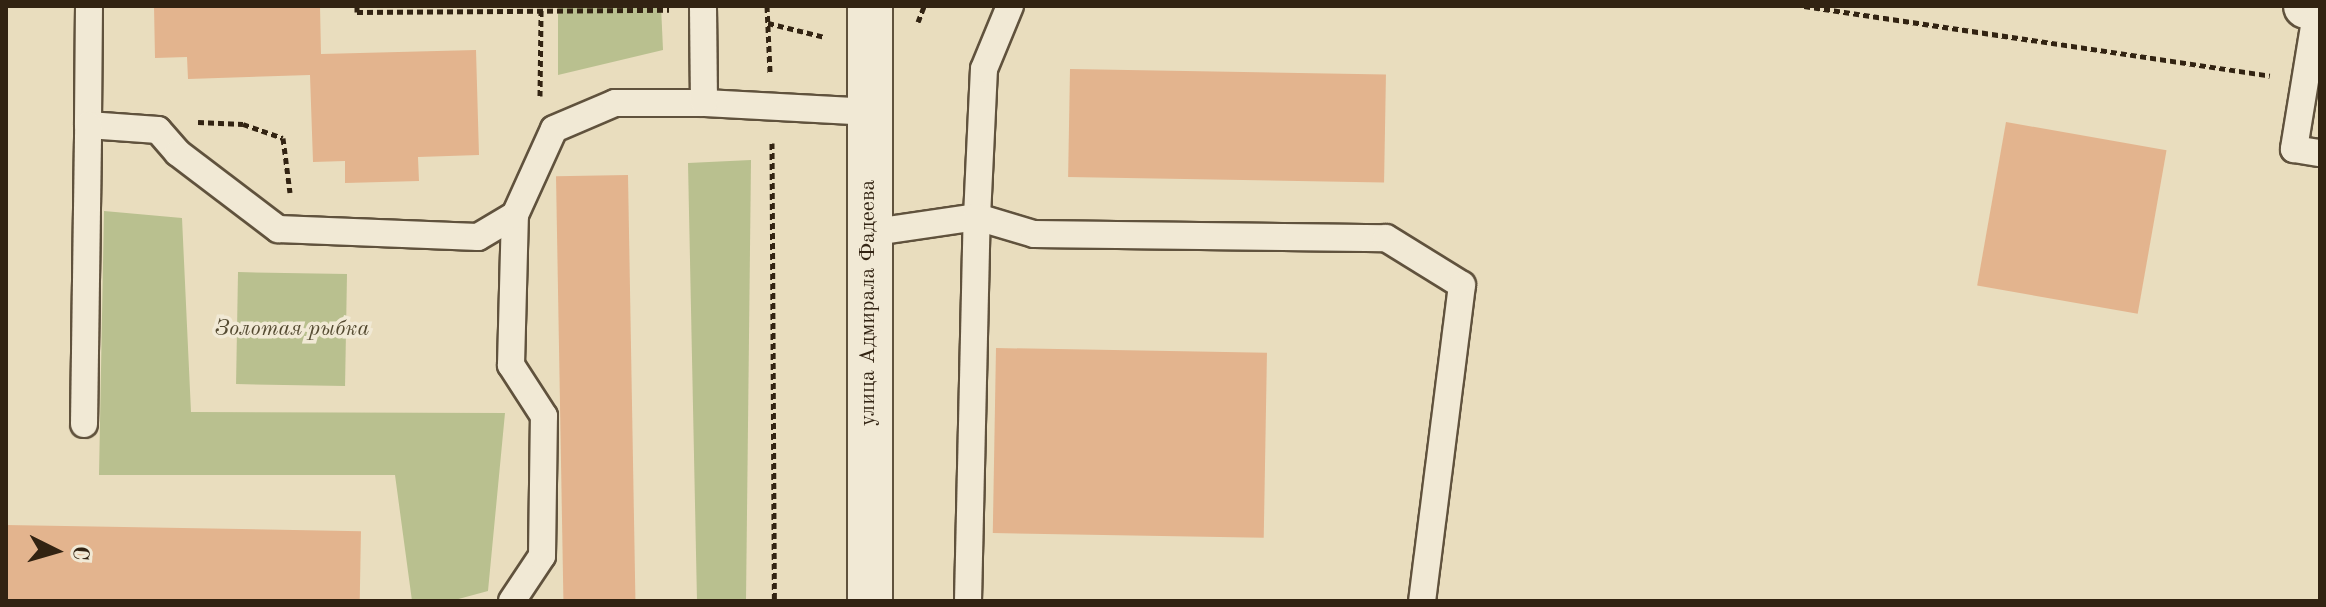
<!DOCTYPE html>
<html>
<head>
<meta charset="utf-8">
<style>
	body { margin:0 }
	#map { position:relative; width:2326px; height:607px; overflow:hidden; background:#e9ddbe; font-family:"Old Standard TT",serif }
	div>[style] { position:absolute }
	.green>* { inset:0; background:#b9c08f; transform-origin:0 0 }
	.building>* { inset:0; background:#e3b48e; transform-origin:0 0 }
	.path>* { height:5px; margin-top:-2.5px; transform-origin:0; background:repeating-linear-gradient(90deg,#322312 0 6px,transparent 0 10px) }
	.roads { filter:drop-shadow(2px 0 #60523d) drop-shadow(-2px 0 #60523d) drop-shadow(0 2px #60523d) drop-shadow(0 -2px #60523d) }
	.service>* { height:26px; margin:-13px; padding:0 13px; transform-origin:13px; border-radius:13px; background:#f1e9d5 }
	.minor>* { height:44px; margin:-22px; padding:0 22px; transform-origin:22px; border-radius:22px; background:#f1e9d5 }
	.secondary>* { height:44px; margin:-22px; padding:0 22px; transform-origin:22px; border-radius:22px; background:#f1e9d5 }
	span { translate:-50% -50%; white-space:nowrap; text-align:center; line-height:1.15; -webkit-text-stroke:7px #f1e9d5; paint-order:stroke }
	.street-label { font-size:22px; color:#322312 }
	.park-label { font-size:22px; color:#544a31; font-style:italic }
	.frame { position:absolute; inset:0; border:8px solid #322312; pointer-events:none }
	.north { position:absolute; left:16px; top:511px; width:80px; height:80px; -webkit-text-stroke:6px #f1e9d5; paint-order:stroke; rotate:95deg; font-size:22px; font-weight:700; line-height:32px; text-align:center; color:#322312 }
	.north::after { content:''; display:block; margin:auto; width:28px; height:36px; background:#322312; clip-path:polygon(50% 0,100% 100%,50% 72%,0 100%) }
</style>
</head>
<body>
<div id="map">
	<div class="green">
		<i style="clip-path:polygon(558px 6px,661px 6px,663px 50px,558px 75px)"></i>
		<i style="clip-path:polygon(751px 160px,746px 601px,697px 601px,688px 163px)"></i>
		<i style="clip-path:polygon(104px 211px,182px 218px,191px 412px,505px 413px,488px 591px,451px 601px,412px 601px,395px 475px,99px 475px)"></i>
		<i style="left:347px;top:274px;width:112px;height:109px;rotate:91deg"></i>
	</div>
	<div class="building">
		<i style="clip-path:polygon(154px 6px,320px 6px,321px 54px,476px 50px,479px 155px,418px 157px,419px 181px,345px 183px,345px 161px,313px 162px,310px 75px,188px 79px,187px 57px,155px 58px)"></i>
		<i style="left:1070px;top:69px;width:316px;height:108px;rotate:1deg"></i>
		<i style="left:2006px;top:122px;width:163px;height:166px;rotate:10deg"></i>
		<i style="left:628px;top:175px;width:426px;height:72px;rotate:89deg"></i>
		<i style="left:996px;top:348px;width:271px;height:185px;rotate:1deg"></i>
		<i style="left:6px;top:525px;width:355px;height:76px;rotate:1deg"></i>
	</div>
	<div class="path">
		<i style="left:357px;top:6px;width:6px;rotate:90deg"></i>
		<i style="left:357px;top:12px;width:312px;rotate:-0.4deg"></i>
		<i style="left:767px;top:6px;width:67px;rotate:87.4deg"></i>
		<i style="left:1804px;top:6px;width:471px;rotate:8.5deg"></i>
		<i style="left:918px;top:22px;width:17px;rotate:-69deg"></i>
		<i style="left:768px;top:23px;width:59px;rotate:13.8deg"></i>
		<i style="left:540px;top:96px;width:86px;rotate:-89.3deg"></i>
		<i style="left:198px;top:122px;width:45px;rotate:2.5deg"></i>
		<i style="left:243px;top:124px;width:42px;rotate:19.3deg"></i>
		<i style="left:283px;top:138px;width:55px;rotate:82.7deg"></i>
		<i style="left:772px;top:143px;width:458px;rotate:89.7deg"></i>
	</div>
	<div class="roads">
		<div class="service">
			<i style="left:89px;top:6px;width:119px;rotate:90.5deg"></i>
			<i style="left:88px;top:125px;width:70px;rotate:4.1deg"></i>
			<i style="left:158px;top:130px;width:30px;rotate:49deg"></i>
			<i style="left:178px;top:153px;width:126px;rotate:37.2deg"></i>
			<i style="left:278px;top:229px;width:200px;rotate:2.3deg"></i>
			<i style="left:478px;top:237px;width:43px;rotate:-30.7deg"></i>
			<i style="left:2317px;top:8px;width:143px;rotate:99.3deg"></i>
			<i style="left:2294px;top:149px;width:26px;rotate:9deg"></i>
			<i style="left:704px;top:103px;width:164px;rotate:3.1deg"></i>
			<i style="left:868px;top:233px;width:110px;rotate:-8.4deg"></i>
			<i style="left:977px;top:217px;width:148px;rotate:-87.3deg"></i>
			<i style="left:984px;top:69px;width:68px;rotate:-67.6deg"></i>
			<i style="left:84px;top:424px;width:299px;rotate:-89.2deg"></i>
			<i style="left:512px;top:601px;width:54px;rotate:-56.3deg"></i>
			<i style="left:542px;top:556px;width:140px;rotate:-89.2deg"></i>
			<i style="left:544px;top:416px;width:61px;rotate:-122.9deg"></i>
			<i style="left:511px;top:365px;width:150px;rotate:-88.5deg"></i>
			<i style="left:515px;top:215px;width:94px;rotate:-65.6deg"></i>
			<i style="left:554px;top:129px;width:66px;rotate:-23.1deg"></i>
			<i style="left:615px;top:103px;width:89px"></i>
			<i style="left:704px;top:103px;width:97px;rotate:-90.6deg"></i>
			<i style="left:968px;top:601px;width:384px;rotate:-88.7deg"></i>
			<i style="left:977px;top:217px;width:59px;rotate:16.6deg"></i>
			<i style="left:1034px;top:234px;width:352px;rotate:0.7deg"></i>
			<i style="left:1386px;top:238px;width:89px;rotate:31.7deg"></i>
			<i style="left:1462px;top:285px;width:319px;rotate:97.2deg"></i>
		</div>
		<div class="minor">
			<i style="left:2306px;top:6px;width:14px;rotate:8deg"></i>
		</div>
		<div class="secondary">
			<i style="left:870px;top:6px;width:595px;rotate:90deg"></i>
		</div>
	</div>
	<div class="street-label">
		<span style="left:869px;top:303px;rotate:-90deg">улица Адмирала Фадеева</span>
	</div>
	<div class="park-label">
		<span style="left:292px;top:330px">Золотая рыбка</span>
	</div>
	<div class="frame"></div>
	<div class="north">С</div>
</div>
</body>
</html>
